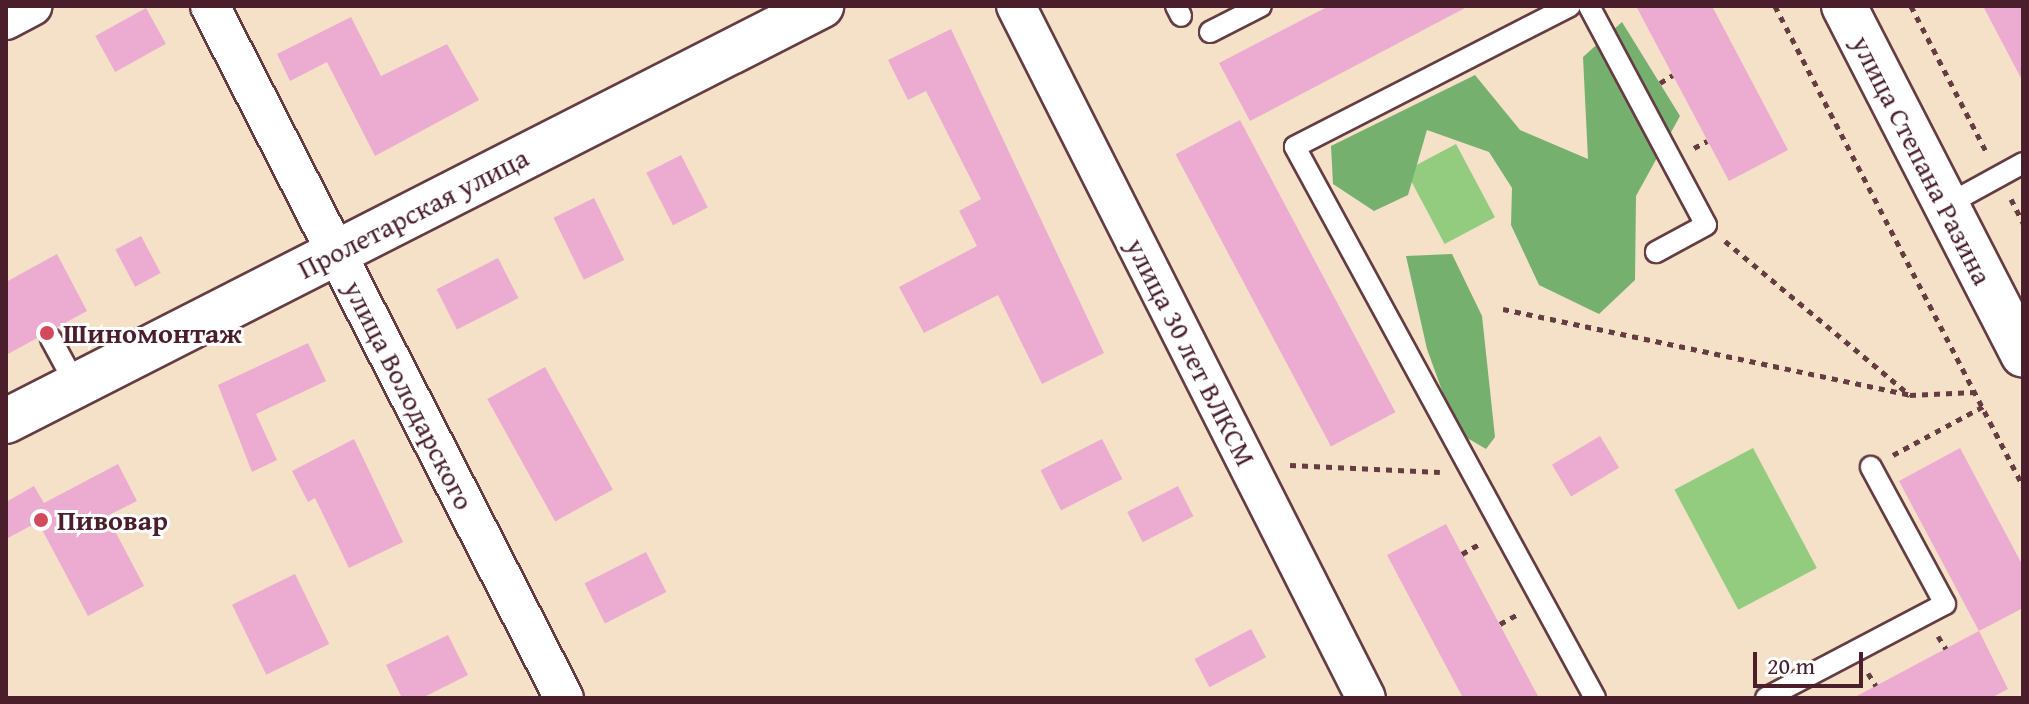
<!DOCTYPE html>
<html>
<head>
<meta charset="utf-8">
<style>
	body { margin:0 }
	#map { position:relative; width:2029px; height:704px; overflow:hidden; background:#f4e1c7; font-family:"Gentium Book Plus",serif }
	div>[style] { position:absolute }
	.green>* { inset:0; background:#93cc7f; transform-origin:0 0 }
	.forest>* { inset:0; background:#76b06e }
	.building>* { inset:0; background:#ecacd2; transform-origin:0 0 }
	.path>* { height:5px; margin-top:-2.5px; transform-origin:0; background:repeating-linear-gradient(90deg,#643c42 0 6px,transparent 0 12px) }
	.roads { filter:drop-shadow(2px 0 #643c42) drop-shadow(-2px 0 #643c42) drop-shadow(0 2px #643c42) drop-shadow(0 -2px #643c42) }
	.lane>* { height:20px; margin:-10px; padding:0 10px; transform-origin:10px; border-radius:10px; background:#fff }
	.street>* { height:38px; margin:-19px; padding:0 19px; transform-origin:19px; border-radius:19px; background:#fff }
	.secondary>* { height:44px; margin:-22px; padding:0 22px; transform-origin:22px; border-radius:22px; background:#fff }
	.dots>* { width:22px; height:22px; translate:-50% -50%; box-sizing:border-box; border:4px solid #fff; border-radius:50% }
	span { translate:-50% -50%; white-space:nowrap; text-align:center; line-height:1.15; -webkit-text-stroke:6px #fff; paint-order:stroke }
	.street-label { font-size:28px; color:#4a1f2b }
	.poi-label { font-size:28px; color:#4a1f2b; font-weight:700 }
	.left { translate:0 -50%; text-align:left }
	.frame { position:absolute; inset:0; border:8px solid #4a1f2b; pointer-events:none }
	.scale { position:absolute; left:1753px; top:652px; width:110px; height:36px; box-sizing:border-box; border:4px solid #4a1f2b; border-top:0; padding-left:10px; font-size:24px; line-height:28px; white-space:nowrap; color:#4a1f2b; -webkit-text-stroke:6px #fff; paint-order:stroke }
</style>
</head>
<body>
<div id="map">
	<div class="green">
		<i style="left:1456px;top:144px;width:83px;height:57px;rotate:62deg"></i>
		<i style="left:1753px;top:448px;width:136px;height:89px;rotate:62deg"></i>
	</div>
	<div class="forest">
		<i style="clip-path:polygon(1622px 22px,1680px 116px,1636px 196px,1635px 280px,1599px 314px,1539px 285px,1511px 225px,1512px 188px,1489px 152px,1427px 130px,1408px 195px,1374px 211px,1333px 184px,1331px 146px,1475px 75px,1520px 130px,1588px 159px,1583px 57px)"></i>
		<i style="clip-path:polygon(1452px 254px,1482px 316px,1495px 437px,1486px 449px,1457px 432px,1427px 349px,1406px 256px)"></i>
	</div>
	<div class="building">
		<i style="clip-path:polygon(1329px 6px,1469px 6px,1250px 121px,1219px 63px)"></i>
		<i style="clip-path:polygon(1636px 6px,1712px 6px,1788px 150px,1729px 181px)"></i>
		<i style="clip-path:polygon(1983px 6px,2023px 6px,2023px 82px)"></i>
		<i style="left:146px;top:8px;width:41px;height:58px;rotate:61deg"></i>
		<i style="clip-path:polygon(351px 17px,381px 76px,447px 44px,479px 100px,375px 156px,327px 62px,290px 81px,277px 54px)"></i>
		<i style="clip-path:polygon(951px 29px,1104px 353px,1042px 384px,998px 295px,924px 333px,899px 287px,977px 246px,959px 211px,981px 199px,926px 91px,908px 100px,888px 60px)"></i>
		<i style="left:1240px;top:120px;width:331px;height:73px;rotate:62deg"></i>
		<i style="left:681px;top:155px;width:59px;height:39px;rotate:63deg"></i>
		<i style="left:594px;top:198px;width:69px;height:45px;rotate:64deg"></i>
		<i style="left:141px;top:236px;width:42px;height:29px;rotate:62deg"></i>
		<i style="clip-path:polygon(57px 254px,87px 311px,6px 355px,6px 282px)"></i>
		<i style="left:498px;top:258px;width:45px;height:69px;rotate:63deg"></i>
		<i style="clip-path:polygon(308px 343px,326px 381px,256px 414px,277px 460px,252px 472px,218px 385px)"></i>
		<i style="left:545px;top:367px;width:140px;height:66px;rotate:61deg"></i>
		<i style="left:1600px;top:436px;width:37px;height:56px;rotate:59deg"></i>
		<i style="clip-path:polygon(354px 439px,403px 542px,349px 568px,315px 498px,308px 502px,292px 471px)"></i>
		<i style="left:1102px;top:439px;width:45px;height:69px;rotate:63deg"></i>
		<i style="clip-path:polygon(1960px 448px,2023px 566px,2023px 608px,1979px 631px,1899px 481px)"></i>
		<i style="clip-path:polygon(118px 464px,137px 501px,107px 516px,144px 586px,88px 616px,38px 522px,6px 539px,6px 502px,34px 486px,44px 503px)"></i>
		<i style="left:1178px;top:486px;width:34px;height:57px;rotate:63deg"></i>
		<i style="clip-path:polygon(1446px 524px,1462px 554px,1539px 698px,1463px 698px,1387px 555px)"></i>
		<i style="left:646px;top:552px;width:45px;height:69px;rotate:63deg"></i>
		<i style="left:295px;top:574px;width:78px;height:70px;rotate:64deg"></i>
		<i style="left:1251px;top:629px;width:32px;height:64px;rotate:62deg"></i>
		<i style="clip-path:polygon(1979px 631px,2008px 689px,1991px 698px,1853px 698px)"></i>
		<i style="clip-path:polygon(448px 635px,468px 675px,422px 698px,402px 698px,386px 665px)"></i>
	</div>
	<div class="path">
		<i style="left:1775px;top:6px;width:540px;rotate:62.68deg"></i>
		<i style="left:1911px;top:6px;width:163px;rotate:62.7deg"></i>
		<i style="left:1660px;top:83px;width:15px;rotate:-32deg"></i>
		<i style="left:1694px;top:148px;width:15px;rotate:-28deg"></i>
		<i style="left:2011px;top:199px;width:27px;rotate:63deg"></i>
		<i style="left:1725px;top:241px;width:241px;rotate:39.8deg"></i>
		<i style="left:1910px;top:395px;width:65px;rotate:-2.6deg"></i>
		<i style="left:1503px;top:309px;width:416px;rotate:11.9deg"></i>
		<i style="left:1893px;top:455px;width:103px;rotate:-28.3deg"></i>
		<i style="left:1290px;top:465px;width:150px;rotate:2.7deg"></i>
		<i style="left:1462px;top:554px;width:20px;rotate:-30deg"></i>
		<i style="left:1500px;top:624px;width:23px;rotate:-29deg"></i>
		<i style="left:1938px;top:636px;width:15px;rotate:58deg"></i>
		<i style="left:1868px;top:673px;width:15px;rotate:58deg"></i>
	</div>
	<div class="roads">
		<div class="lane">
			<i style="left:1176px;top:6px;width:11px;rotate:63deg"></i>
			<i style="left:1570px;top:6px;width:309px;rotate:152.9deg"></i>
			<i style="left:1295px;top:147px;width:627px;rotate:61.43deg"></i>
			<i style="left:1589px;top:6px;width:248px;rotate:61.9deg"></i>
			<i style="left:1706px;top:225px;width:57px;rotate:151.6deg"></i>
			<i style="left:1210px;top:32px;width:57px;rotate:-27deg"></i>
			<i style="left:1943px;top:207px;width:91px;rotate:-28.8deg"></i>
			<i style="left:51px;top:339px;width:52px;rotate:61.5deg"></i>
			<i style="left:1766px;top:698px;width:202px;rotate:-27.7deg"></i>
			<i style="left:1945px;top:604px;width:156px;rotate:-118.4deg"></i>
		</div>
		<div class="street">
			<i style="left:210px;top:6px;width:777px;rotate:62.91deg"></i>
			<i style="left:1016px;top:6px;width:775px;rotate:63.17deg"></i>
			<i style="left:6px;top:20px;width:30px;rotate:-28deg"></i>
		</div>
		<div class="secondary">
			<i style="left:1844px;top:6px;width:392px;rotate:62.8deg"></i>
			<i style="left:6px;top:421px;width:915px;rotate:-26.99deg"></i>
		</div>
	</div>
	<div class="dots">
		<i style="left:47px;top:333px;background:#d1495b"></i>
		<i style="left:41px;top:520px;background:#d1495b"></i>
	</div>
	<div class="street-label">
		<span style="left:1922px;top:160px;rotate:63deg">улица Степана Разина</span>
		<span style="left:413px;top:213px;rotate:-27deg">Пролетарская улица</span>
		<span style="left:1191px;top:352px;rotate:63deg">улица 30 лет ВЛКСМ</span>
		<span style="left:409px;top:395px;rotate:63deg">улица Володарского</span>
	</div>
	<div class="poi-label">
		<span class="left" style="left:63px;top:333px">Шиномонтаж</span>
		<span class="left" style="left:57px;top:520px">Пивовар</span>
	</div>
	<div class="frame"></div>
	<div class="scale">20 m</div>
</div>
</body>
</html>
